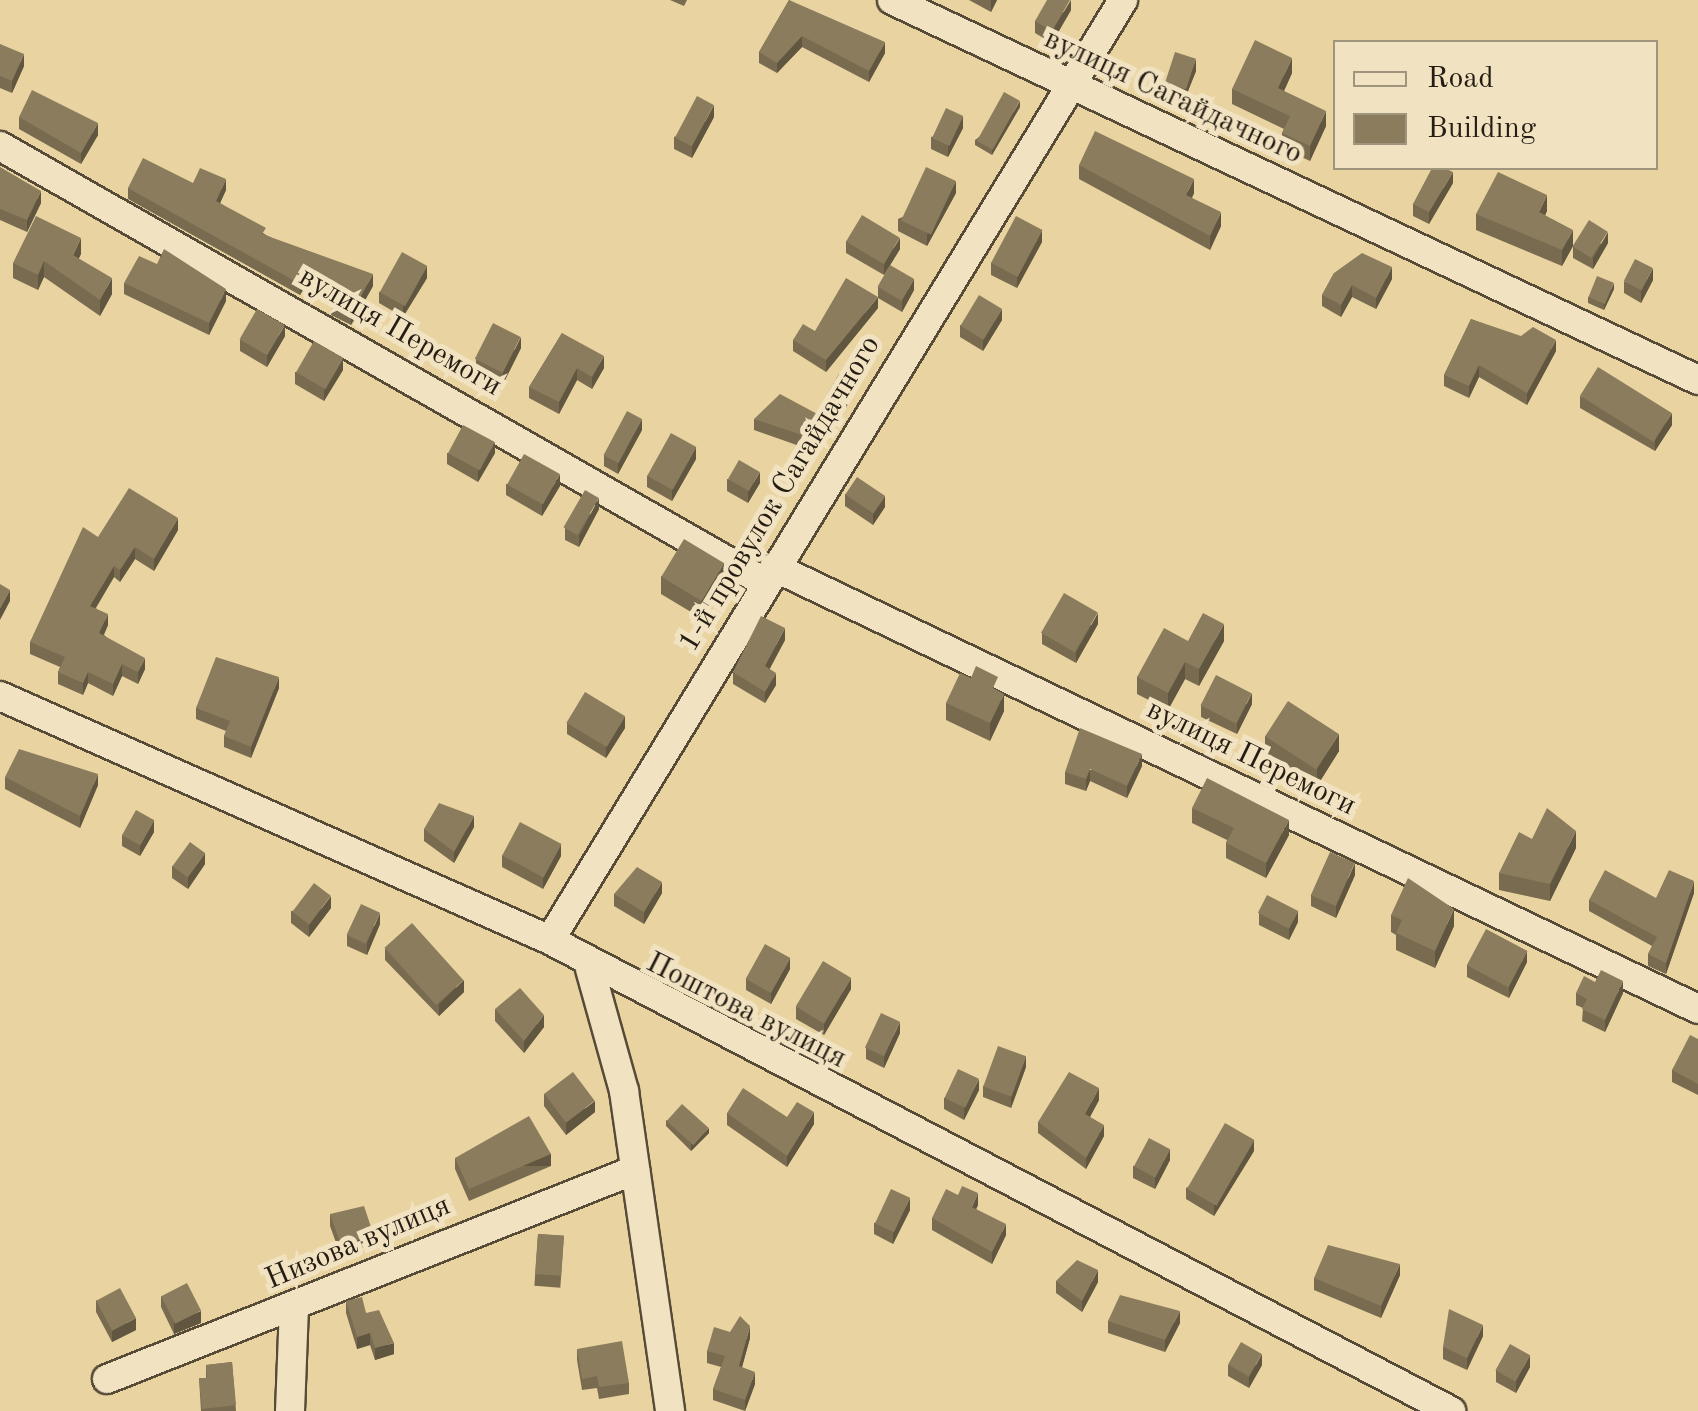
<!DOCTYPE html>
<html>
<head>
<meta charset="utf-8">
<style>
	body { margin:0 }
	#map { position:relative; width:1698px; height:1411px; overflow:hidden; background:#e9d4a1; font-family:"Old Standard TT",serif }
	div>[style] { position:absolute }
	.roads { filter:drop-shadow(2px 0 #564b37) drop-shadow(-2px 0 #564b37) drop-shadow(0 2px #564b37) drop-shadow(0 -2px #564b37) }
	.minor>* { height:28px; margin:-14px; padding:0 14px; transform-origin:14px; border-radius:14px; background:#f1e3c2 }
	.wall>* { inset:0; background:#786b50; transform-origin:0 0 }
	.shaded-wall>* { inset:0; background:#615741; transform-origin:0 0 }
	.building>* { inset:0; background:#8b7c5d; transform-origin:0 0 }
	span { translate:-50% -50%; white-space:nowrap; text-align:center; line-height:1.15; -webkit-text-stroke:10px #f1e3c2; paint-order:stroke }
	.street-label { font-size:30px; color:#251d14 }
	.legend { position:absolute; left:1333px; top:40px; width:325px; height:130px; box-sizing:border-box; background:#f1e3c2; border:2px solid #9f947c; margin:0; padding:12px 18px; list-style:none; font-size:30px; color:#251d14 }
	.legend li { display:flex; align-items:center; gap:20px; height:50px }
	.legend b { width:50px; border:2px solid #9f947c }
</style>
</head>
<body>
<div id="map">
	<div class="roads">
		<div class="minor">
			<i style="left:892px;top:0;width:891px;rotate:25.24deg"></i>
			<i style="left:0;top:146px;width:880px;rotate:29.71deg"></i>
			<i style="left:774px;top:567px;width:1024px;rotate:25.56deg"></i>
			<i style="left:0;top:696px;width:602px;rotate:23.92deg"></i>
			<i style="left:550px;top:940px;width:1017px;rotate:27.6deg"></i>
			<i style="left:550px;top:940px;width:1101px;rotate:-58.63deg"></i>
			<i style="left:590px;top:969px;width:127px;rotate:74.4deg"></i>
			<i style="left:624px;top:1091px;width:323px;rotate:81.8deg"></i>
			<i style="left:107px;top:1379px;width:568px;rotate:-21.6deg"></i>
			<i style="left:290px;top:1411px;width:105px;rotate:-87.8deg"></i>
		</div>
	</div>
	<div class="wall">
		<i style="clip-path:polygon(670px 0,687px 0,684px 6px)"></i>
		<i style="clip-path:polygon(789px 0,885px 53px,869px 82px,802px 47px,777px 73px,759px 63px,759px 52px)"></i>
		<i style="clip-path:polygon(969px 0,997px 0,991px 12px)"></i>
		<i style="clip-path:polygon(1071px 10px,1052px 43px,1035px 33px,1035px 21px)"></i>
		<i style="clip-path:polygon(0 44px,24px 66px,12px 93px,0 88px)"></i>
		<i style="clip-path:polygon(1196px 71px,1184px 101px,1163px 94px,1163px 82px)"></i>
		<i style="clip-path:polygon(1292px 73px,1284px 91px,1326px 126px,1310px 161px,1282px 148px,1282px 133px,1284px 129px,1232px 104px,1232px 89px)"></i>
		<i style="clip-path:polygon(1020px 107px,992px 155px,975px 145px,975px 140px)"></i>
		<i style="clip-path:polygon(19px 117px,98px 135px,81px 164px,19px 129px)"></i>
		<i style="clip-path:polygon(714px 117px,692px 158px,674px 149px,674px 137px)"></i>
		<i style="clip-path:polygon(963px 128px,948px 157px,931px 149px,931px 137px)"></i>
		<i style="clip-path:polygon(1079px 165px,1194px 193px,1192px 198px,1221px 226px,1210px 250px,1079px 179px)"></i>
		<i style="clip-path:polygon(0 167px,41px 203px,27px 232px,0 220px)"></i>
		<i style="clip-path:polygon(193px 183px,226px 190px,220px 203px,266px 235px,373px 286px,351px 325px,331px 315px,333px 301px,305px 286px,300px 295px,128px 199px,128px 188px)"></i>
		<i style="clip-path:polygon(1453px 183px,1429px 224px,1413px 216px,1413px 204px)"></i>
		<i style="clip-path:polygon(956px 193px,927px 246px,898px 231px,898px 219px)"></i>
		<i style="clip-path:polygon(1547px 211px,1545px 215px,1573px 246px,1562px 266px,1476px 230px,1476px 214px)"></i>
		<i style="clip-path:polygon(846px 241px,900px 249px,884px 275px,846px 253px)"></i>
		<i style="clip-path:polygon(1042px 242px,1017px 288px,991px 275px,991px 263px)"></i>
		<i style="clip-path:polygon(1608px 243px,1593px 269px,1573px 258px,1573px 246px)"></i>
		<i style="clip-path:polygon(81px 254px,78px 259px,112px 294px,100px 316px,44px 277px,38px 290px,13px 278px,13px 263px)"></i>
		<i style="clip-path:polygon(1334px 273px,1392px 279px,1376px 309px,1352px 297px,1341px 317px,1322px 306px,1322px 295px)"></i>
		<i style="clip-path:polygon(427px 278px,403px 317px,379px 303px,379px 292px)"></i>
		<i style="clip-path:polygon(1653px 280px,1641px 303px,1624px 293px,1624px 282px)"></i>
		<i style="clip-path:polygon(124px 283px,226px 301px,209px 335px,124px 294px)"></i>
		<i style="clip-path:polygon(878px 287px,914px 290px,902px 312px,878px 298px)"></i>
		<i style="clip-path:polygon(1614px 289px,1604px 310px,1588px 303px,1588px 297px)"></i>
		<i style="clip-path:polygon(878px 308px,826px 372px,793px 351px,793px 340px)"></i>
		<i style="clip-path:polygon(1471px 319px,1556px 351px,1527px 405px,1479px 377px,1469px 398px,1444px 386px,1444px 375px)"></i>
		<i style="clip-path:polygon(1002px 320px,983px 351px,960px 337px,960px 325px)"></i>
		<i style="clip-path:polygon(562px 333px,604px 368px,592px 389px,577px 380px,559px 414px,529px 398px,529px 387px)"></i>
		<i style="clip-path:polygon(285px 336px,267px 367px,240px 351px,240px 340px)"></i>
		<i style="clip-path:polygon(521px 348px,503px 384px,476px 371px,476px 359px)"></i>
		<i style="clip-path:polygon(343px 370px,324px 401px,295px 384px,295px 372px)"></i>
		<i style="clip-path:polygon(856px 390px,844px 411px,827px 401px,827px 395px)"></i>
		<i style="clip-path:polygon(1580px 396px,1672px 425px,1655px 451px,1580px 408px)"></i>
		<i style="clip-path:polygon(754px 419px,821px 427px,808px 449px,754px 430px)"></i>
		<i style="clip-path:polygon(642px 430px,618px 474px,604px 466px,604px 455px)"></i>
		<i style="clip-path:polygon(447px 453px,495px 453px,478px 482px,447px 464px)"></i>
		<i style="clip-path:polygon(696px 459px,672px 501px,647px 487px,647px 476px)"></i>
		<i style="clip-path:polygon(727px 479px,760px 483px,748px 503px,727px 491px)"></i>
		<i style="clip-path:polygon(506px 484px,560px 486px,542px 516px,506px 495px)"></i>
		<i style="clip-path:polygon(845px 494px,885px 507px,873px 525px,845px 506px)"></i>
		<i style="clip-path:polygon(599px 509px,579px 547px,565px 540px,565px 528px)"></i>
		<i style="clip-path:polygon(178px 530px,154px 571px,135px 559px,120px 582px,114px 577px,96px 608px,108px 625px,104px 635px,145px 669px,138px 684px,122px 676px,113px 696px,88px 683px,83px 695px,58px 684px,58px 672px,60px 667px,30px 654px,30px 642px,98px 537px)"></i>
		<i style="clip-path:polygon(661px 576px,724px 580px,701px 618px,661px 594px)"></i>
		<i style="clip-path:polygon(1098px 624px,1076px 663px,1042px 644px,1042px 633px)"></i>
		<i style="clip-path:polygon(785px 640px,769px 669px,776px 685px,765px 703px,733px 684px,733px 672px)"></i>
		<i style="clip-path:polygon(1188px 641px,1224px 641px,1199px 686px,1185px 679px,1168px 710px,1137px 694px,1137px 677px)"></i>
		<i style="clip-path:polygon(279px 688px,251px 758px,224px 747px,224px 736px,226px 731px,196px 719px,196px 708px)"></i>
		<i style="clip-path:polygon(998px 691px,1004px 711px,990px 741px,946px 720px,946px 703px)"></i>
		<i style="clip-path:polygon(1252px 704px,1237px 734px,1201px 717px,1201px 705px)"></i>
		<i style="clip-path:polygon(567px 723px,625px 728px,606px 758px,567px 734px)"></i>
		<i style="clip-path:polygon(1265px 736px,1339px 751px,1317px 786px,1265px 753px)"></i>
		<i style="clip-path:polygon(1142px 766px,1127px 798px,1090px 781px,1086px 791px,1065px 784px,1065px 772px)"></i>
		<i style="clip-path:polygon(5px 777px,98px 785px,80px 828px,5px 789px)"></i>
		<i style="clip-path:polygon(1192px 808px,1289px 835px,1266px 878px,1226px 858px,1226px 843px,1227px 840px,1192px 823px)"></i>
		<i style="clip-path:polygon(474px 827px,454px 863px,424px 841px,424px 829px)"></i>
		<i style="clip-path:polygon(154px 832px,140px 856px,122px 846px,122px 835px)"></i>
		<i style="clip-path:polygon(1532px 839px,1576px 848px,1550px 901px,1499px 890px,1499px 873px)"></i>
		<i style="clip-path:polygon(502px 855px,561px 856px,543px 889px,502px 867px)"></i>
		<i style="clip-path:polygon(205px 864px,188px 889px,172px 878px,172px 866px)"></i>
		<i style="clip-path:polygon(1355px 875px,1336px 918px,1311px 906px,1311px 895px)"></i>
		<i style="clip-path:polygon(662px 893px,644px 924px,614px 906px,614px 894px)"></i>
		<i style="clip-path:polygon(1694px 893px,1666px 974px,1648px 966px,1648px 954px,1652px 946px,1589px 911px,1589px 900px,1656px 898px)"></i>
		<i style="clip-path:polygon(331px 908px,309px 937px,291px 923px,291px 911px)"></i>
		<i style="clip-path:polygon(1259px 913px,1298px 922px,1289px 940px,1259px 925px)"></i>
		<i style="clip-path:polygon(1391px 915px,1454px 926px,1435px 968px,1396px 950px,1396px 935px,1391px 932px)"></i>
		<i style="clip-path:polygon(380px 924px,367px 955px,347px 946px,347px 935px)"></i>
		<i style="clip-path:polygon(385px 948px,464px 992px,439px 1016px,385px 960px)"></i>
		<i style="clip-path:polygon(1527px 962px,1509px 998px,1467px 977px,1467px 965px)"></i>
		<i style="clip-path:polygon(790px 969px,771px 1004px,746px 990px,746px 979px)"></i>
		<i style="clip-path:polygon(851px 989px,824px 1035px,796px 1019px,796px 1007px)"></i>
		<i style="clip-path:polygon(1576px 993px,1623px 993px,1605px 1032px,1582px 1021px,1583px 1008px,1576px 1005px)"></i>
		<i style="clip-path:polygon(495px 1009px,544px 1027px,524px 1053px,495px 1021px)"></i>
		<i style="clip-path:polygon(900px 1033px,884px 1068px,866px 1059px,866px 1048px)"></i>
		<i style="clip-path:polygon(1698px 1039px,1698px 1095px,1672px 1082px,1672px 1070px)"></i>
		<i style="clip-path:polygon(1026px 1067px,1011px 1108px,983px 1097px,983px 1086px)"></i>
		<i style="clip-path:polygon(979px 1090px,964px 1120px,944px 1109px,944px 1098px)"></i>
		<i style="clip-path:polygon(544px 1094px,595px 1112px,566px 1135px,544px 1106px)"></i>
		<i style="clip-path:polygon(1099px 1100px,1090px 1117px,1104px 1136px,1086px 1169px,1038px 1133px,1038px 1122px)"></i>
		<i style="clip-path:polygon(727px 1113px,787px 1117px,814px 1124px,787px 1167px,727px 1125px)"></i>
		<i style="clip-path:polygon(666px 1120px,709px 1133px,691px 1151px,666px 1126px)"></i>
		<i style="clip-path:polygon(1254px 1151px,1214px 1216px,1186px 1199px,1186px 1188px)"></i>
		<i style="clip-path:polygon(455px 1158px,551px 1166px,469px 1201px,455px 1169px)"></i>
		<i style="clip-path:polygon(1170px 1160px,1155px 1189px,1133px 1178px,1133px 1166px)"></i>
		<i style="clip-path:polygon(978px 1205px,976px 1209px,1006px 1235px,992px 1264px,932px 1230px,932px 1218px)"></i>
		<i style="clip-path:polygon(910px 1210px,893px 1244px,874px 1234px,874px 1223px)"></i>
		<i style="clip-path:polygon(330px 1214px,372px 1241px,343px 1262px,330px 1226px)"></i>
		<i style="left:538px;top:1234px;width:26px;height:52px;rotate:4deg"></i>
		<i style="clip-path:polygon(1400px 1275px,1381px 1318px,1314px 1290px,1314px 1278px)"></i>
		<i style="clip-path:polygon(1056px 1281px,1098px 1282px,1082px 1312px,1056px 1293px)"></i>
		<i style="clip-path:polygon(161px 1296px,201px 1323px,174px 1334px,161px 1307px)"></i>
		<i style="clip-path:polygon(96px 1300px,136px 1330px,112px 1342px,96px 1312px)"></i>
		<i style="clip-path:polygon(346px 1301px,366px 1313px,394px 1354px,375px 1360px,370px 1345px,357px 1349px,346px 1313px)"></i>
		<i style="clip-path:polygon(1108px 1321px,1180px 1323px,1165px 1352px,1108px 1333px)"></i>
		<i style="clip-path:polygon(1483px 1336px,1467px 1370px,1443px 1359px,1443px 1347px)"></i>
		<i style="clip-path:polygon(750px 1338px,742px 1367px,755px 1384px,745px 1411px,713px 1400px,713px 1389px,721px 1367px,707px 1363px,707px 1351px)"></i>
		<i style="clip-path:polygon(577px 1349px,629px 1383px,629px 1394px,599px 1399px,597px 1388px,582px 1390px,577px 1360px)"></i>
		<i style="clip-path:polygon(232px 1362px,236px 1411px,201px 1411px,199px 1378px,206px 1378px,206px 1365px)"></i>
		<i style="clip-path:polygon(1228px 1365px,1262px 1365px,1249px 1388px,1228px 1376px)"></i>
		<i style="clip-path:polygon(1530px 1367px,1516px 1393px,1496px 1382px,1496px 1370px)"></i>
	</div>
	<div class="shaded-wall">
		<i style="clip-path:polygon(991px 0,997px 0,991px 12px)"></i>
		<i style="clip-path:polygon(1071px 0,1071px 10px,1052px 43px,1052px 31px)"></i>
		<i style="clip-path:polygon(802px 36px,802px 47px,777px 73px,777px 63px)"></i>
		<i style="clip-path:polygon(885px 42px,885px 53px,869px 82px,869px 71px)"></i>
		<i style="clip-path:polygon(24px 54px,24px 66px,12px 93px,12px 81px)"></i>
		<i style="clip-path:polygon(1292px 58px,1292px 73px,1278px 104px,1278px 88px)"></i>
		<i style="clip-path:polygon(1196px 59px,1196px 71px,1184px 101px,1184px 90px)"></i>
		<i style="clip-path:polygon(1020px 101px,1020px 107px,992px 155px,992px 149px)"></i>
		<i style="clip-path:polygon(714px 105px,714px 117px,692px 158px,692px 146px)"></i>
		<i style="clip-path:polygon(1326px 111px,1326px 126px,1310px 161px,1310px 146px)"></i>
		<i style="clip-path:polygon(963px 116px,963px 128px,948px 157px,948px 146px)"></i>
		<i style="clip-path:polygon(98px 123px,98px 135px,81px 164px,81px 153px)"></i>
		<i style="clip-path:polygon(1453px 172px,1453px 183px,1429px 224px,1429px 212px)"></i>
		<i style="clip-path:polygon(226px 179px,226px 190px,216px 212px,216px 201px)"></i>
		<i style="clip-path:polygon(1194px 179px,1194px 193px,1186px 209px,1186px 195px)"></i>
		<i style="clip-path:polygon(956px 181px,956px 193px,927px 246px,927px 235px)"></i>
		<i style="clip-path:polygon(41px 191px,41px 203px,27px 232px,27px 220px)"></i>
		<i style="clip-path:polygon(1547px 195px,1547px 211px,1539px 228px,1539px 212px)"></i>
		<i style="clip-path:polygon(1221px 212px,1221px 226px,1210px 250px,1210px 236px)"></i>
		<i style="clip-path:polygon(1042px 230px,1042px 242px,1017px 288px,1017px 277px)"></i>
		<i style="clip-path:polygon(1573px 230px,1573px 246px,1562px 266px,1562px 250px)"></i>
		<i style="clip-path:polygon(1608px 232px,1608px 243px,1593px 269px,1593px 258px)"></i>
		<i style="clip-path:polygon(81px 238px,81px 254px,73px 271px,73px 255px)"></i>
		<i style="clip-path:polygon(900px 238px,900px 249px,884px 275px,884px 264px)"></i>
		<i style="clip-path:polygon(44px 261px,44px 277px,38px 290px,38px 275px)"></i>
		<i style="clip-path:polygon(427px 266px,427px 278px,403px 317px,403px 306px)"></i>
		<i style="clip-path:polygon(1392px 267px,1392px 279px,1376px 309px,1376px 298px)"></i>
		<i style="clip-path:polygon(1653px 268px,1653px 280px,1641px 303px,1641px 291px)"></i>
		<i style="clip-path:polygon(373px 274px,373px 286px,351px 325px,351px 314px)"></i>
		<i style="clip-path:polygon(305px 275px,305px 286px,300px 295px,300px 284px)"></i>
		<i style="clip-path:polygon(112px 278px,112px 294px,100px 316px,100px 300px)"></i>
		<i style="clip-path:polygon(914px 279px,914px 290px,902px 312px,902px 300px)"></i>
		<i style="clip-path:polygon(1614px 283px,1614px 289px,1604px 310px,1604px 304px)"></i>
		<i style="clip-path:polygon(1352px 285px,1352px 297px,1341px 317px,1341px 305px)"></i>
		<i style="clip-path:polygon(226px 289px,226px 301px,209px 335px,209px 323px)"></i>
		<i style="clip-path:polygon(878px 297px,878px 308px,826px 372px,826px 360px)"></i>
		<i style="clip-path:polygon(1002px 309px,1002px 320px,983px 351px,983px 339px)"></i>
		<i style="clip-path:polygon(285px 325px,285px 336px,267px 367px,267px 355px)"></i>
		<i style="clip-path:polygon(521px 337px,521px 348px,503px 384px,503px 373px)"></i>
		<i style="clip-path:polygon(1556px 340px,1556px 351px,1527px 405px,1527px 393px)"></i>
		<i style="clip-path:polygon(604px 356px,604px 368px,592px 389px,592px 377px)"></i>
		<i style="clip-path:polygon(343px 358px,343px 370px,324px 401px,324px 390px)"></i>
		<i style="clip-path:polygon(1479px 365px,1479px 377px,1469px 398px,1469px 386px)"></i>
		<i style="clip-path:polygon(577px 368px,577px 380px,559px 414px,559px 402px)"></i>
		<i style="clip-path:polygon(856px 384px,856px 390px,844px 411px,844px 405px)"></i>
		<i style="clip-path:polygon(1672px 413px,1672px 425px,1655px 451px,1655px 439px)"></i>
		<i style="clip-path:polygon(821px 416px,821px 427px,808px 449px,808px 437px)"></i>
		<i style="clip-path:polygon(642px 419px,642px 430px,618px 474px,618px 462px)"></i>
		<i style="clip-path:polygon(495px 442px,495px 453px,478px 482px,478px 471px)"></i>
		<i style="clip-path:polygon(696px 447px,696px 459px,672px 501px,672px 490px)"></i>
		<i style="clip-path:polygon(760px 472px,760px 483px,748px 503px,748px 492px)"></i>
		<i style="clip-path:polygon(560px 474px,560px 486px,542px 516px,542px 505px)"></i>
		<i style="clip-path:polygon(885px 496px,885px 507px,873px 525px,873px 513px)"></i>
		<i style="clip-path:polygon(599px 498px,599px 509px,579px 547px,579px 536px)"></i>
		<i style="clip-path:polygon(178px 518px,178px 530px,154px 571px,154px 559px)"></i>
		<i style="clip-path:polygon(135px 547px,135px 559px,120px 582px,120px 570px)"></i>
		<i style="clip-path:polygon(724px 563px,724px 580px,701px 618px,701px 601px)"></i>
		<i style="clip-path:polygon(114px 566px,114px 577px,90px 617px,90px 606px)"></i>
		<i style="clip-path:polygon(10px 590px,10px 601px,0 620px,0 608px)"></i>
		<i style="clip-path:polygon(1098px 613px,1098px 624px,1076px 663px,1076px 652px)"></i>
		<i style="clip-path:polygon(108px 614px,108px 625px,99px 644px,99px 633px)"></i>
		<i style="clip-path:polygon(1224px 624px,1224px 641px,1199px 686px,1199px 669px)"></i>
		<i style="clip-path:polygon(785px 628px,785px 640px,765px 678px,765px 666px)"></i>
		<i style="clip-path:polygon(145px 658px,145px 669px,138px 684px,138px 672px)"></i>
		<i style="clip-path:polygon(1185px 662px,1185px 679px,1168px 710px,1168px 693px)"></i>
		<i style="clip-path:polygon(122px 664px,122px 676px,113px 696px,113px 684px)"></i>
		<i style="clip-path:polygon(88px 672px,88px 683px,83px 695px,83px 683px)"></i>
		<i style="clip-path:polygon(776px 673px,776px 685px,765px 703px,765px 692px)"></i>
		<i style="clip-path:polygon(279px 677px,279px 688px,251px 758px,251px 747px)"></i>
		<i style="clip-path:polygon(1252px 693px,1252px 704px,1237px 734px,1237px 723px)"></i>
		<i style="clip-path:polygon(1004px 694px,1004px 711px,990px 741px,990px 723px)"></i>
		<i style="clip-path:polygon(625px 716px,625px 728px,606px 758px,606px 747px)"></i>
		<i style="clip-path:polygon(1339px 734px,1339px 751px,1317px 786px,1317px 768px)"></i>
		<i style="clip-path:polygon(1142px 754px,1142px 766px,1127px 798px,1127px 786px)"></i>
		<i style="clip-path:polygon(1090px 769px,1090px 781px,1086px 791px,1086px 779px)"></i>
		<i style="clip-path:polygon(98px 774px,98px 785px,80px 828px,80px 816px)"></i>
		<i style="clip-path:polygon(474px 816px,474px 827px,454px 863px,454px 852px)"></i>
		<i style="clip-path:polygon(154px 820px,154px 832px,140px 856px,140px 845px)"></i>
		<i style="clip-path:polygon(1289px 820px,1289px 835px,1266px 878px,1266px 863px)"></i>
		<i style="clip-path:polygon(1576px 831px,1576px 848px,1550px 901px,1550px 884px)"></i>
		<i style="clip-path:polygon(561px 844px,561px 856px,543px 889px,543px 878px)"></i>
		<i style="clip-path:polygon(205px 853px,205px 864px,188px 889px,188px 877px)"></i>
		<i style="clip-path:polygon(1355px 863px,1355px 875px,1336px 918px,1336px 906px)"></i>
		<i style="clip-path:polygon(1694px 881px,1694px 893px,1666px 974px,1666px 963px)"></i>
		<i style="clip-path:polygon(662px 882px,662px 893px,644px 924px,644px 912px)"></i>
		<i style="clip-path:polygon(331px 896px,331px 908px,309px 937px,309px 925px)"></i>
		<i style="clip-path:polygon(1454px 909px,1454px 926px,1435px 968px,1435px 951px)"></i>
		<i style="clip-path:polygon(1298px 911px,1298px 922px,1289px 940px,1289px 928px)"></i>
		<i style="clip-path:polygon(380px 913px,380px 924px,367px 955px,367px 943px)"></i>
		<i style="clip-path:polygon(1527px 951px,1527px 962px,1509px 998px,1509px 987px)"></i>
		<i style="clip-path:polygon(790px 958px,790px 969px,771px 1004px,771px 993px)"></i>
		<i style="clip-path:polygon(851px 978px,851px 989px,824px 1035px,824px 1024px)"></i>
		<i style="clip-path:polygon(464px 980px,464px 992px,439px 1016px,439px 1004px)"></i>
		<i style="clip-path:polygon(1623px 981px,1623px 993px,1605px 1032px,1605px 1020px)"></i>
		<i style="clip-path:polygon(544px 1015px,544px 1027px,524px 1053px,524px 1041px)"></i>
		<i style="clip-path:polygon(900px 1022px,900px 1033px,884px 1068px,884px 1056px)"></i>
		<i style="clip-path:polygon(1026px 1056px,1026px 1067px,1011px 1108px,1011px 1096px)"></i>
		<i style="clip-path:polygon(979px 1079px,979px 1090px,964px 1120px,964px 1108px)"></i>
		<i style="clip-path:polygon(1099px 1088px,1099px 1100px,1085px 1126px,1085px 1114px)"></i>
		<i style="clip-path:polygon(595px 1101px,595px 1112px,566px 1135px,566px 1123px)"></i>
		<i style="clip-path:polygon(814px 1112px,814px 1124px,787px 1167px,787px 1156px)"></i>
		<i style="clip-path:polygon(1104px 1125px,1104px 1136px,1086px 1169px,1086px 1158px)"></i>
		<i style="clip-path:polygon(709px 1128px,709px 1133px,691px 1151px,691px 1145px)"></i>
		<i style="clip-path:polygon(1254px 1140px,1254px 1151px,1214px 1216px,1214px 1205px)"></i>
		<i style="clip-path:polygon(1170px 1149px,1170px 1160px,1155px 1189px,1155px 1178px)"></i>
		<i style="left:551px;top:1154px;width:12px;height:89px;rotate:90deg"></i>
		<i style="clip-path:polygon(978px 1193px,978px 1205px,972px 1218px,972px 1207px)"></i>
		<i style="clip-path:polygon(910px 1198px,910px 1210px,893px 1244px,893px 1232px)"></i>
		<i style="clip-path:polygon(1006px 1224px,1006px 1235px,992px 1264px,992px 1252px)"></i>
		<i style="clip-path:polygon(372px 1230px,372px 1241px,343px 1262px,343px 1251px)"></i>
		<i style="clip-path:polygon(1400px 1264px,1400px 1275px,1381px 1318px,1381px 1306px)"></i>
		<i style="clip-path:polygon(1098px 1270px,1098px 1282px,1082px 1312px,1082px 1301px)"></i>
		<i style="clip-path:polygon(201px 1311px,201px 1323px,174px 1334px,174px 1322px)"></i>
		<i style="clip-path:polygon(1180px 1311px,1180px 1323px,1165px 1352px,1165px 1340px)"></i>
		<i style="clip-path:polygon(136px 1318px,136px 1330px,112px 1342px,112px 1331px)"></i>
		<i style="clip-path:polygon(1483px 1325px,1483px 1336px,1467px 1370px,1467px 1358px)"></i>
		<i style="clip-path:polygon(750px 1326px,750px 1338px,739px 1378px,739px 1366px)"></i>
		<i style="clip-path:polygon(370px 1333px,370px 1345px,357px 1349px,357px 1337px)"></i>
		<i style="clip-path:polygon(394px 1343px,394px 1354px,375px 1360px,375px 1348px)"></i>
		<i style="clip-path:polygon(1262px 1354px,1262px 1365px,1249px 1388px,1249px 1377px)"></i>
		<i style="clip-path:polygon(1530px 1355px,1530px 1367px,1516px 1393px,1516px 1381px)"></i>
		<i style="clip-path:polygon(755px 1372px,755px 1384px,745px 1411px,745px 1400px)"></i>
	</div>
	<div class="building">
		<i style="clip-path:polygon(789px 0,885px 42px,869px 71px,802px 36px,777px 63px,759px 52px)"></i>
		<i style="clip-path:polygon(1047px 0,1070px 0,1052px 31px,1035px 21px)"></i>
		<i style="clip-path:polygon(1255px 40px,1292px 58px,1278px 88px,1326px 111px,1310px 146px,1282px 133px,1290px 116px,1232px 89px)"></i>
		<i style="clip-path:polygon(0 44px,24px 54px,12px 81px,0 76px)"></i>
		<i style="left:1175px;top:52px;width:22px;height:32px;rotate:18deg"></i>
		<i style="clip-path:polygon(32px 90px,98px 123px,81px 153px,19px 117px)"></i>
		<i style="left:1004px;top:92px;width:18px;height:56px;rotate:29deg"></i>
		<i style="left:697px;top:96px;width:19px;height:47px;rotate:28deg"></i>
		<i style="left:946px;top:108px;width:19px;height:33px;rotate:25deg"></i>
		<i style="clip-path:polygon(1095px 131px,1194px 179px,1186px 195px,1221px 212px,1210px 236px,1079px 165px)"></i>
		<i style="clip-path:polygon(143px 158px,193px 183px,200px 168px,226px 179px,216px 201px,266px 228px,262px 234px,373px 274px,351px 314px,331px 303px,337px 292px,305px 275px,300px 284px,128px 188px)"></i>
		<i style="clip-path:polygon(0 167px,41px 191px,27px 220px,0 209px)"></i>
		<i style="left:926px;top:167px;width:33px;height:59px;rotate:25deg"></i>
		<i style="clip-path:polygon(1432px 168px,1444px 168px,1453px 172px,1429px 212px,1413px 204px)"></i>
		<i style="clip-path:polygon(1498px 172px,1547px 195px,1539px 212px,1573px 230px,1562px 250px,1476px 214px)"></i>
		<i style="left:862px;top:215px;width:44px;height:31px;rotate:31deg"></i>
		<i style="clip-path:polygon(36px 216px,81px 238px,73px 255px,112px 278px,100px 300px,44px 261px,38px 275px,13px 263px)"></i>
		<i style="left:1016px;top:216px;width:30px;height:53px;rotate:28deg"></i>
		<i style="left:1589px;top:220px;width:22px;height:31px;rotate:32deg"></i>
		<i style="clip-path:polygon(164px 249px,226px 289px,209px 323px,124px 283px,139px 256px,157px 264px)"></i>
		<i style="left:402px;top:252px;width:29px;height:46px;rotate:29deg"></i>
		<i style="clip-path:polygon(1362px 253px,1392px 267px,1376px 298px,1352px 285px,1341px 305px,1322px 295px,1334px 273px)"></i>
		<i style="left:1635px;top:259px;width:20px;height:25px;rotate:27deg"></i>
		<i style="left:890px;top:265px;width:28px;height:25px;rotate:30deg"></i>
		<i style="left:1597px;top:276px;width:18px;height:23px;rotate:22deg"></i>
		<i style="clip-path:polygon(846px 278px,878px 297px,826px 360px,793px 340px,803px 324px,815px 331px)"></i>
		<i style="left:979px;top:295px;width:27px;height:36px;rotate:31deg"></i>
		<i style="left:257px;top:309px;width:32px;height:35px;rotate:30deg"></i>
		<i style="clip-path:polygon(1471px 319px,1521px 336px,1533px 327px,1556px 340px,1527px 393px,1479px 365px,1469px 386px,1444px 375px)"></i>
		<i style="left:493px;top:323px;width:31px;height:40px;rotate:27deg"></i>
		<i style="clip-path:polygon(562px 333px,604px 356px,592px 377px,577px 368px,559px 402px,529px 387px)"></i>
		<i style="left:314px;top:341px;width:34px;height:36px;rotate:30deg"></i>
		<i style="left:1598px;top:367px;width:87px;height:34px;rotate:32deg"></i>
		<i style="left:839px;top:374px;width:20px;height:24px;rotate:30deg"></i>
		<i style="clip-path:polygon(780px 394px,821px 416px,808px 437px,754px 419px)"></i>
		<i style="left:627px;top:411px;width:17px;height:50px;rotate:28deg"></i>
		<i style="left:463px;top:425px;width:36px;height:32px;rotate:28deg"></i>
		<i style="left:671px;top:433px;width:29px;height:49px;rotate:29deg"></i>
		<i style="left:524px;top:454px;width:41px;height:35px;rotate:29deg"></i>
		<i style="left:739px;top:460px;width:24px;height:22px;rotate:30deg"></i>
		<i style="left:857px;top:477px;width:34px;height:21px;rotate:34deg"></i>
		<i style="clip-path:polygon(129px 488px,178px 518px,154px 559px,135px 547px,120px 570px,114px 566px,90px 606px,108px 614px,99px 633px,145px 658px,138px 672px,122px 664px,113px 684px,88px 672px,83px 683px,58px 672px,65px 657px,30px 642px,83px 527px,98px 537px)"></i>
		<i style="left:585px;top:490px;width:16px;height:43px;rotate:30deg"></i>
		<i style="left:684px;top:539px;width:47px;height:44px;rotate:31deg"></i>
		<i style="clip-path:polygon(0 584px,10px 590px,0 608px)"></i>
		<i style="left:1064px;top:593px;width:39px;height:46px;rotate:30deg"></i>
		<i style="clip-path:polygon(1203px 613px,1224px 624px,1199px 669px,1185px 662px,1168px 693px,1137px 677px,1164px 628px,1188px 641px)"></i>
		<i style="clip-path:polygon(761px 616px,785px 628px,765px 666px,776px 673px,765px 692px,733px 672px)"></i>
		<i style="clip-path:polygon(216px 657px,279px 677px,251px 747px,224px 736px,230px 721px,196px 708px)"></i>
		<i style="clip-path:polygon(976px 666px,998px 677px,993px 688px,1004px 694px,990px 723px,946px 703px,960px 673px,971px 678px)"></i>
		<i style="left:1216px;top:675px;width:40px;height:34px;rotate:27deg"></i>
		<i style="left:585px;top:692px;width:47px;height:36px;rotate:31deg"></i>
		<i style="left:1288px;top:701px;width:61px;height:42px;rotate:33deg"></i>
		<i style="clip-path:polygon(1080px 728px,1142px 754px,1127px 786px,1090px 769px,1086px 779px,1065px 772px)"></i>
		<i style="clip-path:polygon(19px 749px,98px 774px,80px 816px,5px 777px)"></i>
		<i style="clip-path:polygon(1207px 778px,1289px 820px,1266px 863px,1226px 843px,1234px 828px,1192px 808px)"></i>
		<i style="clip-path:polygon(439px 803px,474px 816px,454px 852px,424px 829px)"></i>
		<i style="clip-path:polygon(1547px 808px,1576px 831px,1550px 884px,1499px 873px,1519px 832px,1532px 839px)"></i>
		<i style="left:136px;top:810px;width:21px;height:29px;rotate:29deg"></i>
		<i style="left:520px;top:822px;width:47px;height:38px;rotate:28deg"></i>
		<i style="left:190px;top:842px;width:19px;height:30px;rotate:36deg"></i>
		<i style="left:1330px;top:852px;width:27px;height:47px;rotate:24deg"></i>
		<i style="clip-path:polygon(637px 867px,662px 882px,644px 912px,614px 894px)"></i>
		<i style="clip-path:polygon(1605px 870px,1656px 898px,1669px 870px,1694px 881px,1666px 963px,1648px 954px,1657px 937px,1589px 900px)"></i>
		<i style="clip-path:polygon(1408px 878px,1454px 909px,1435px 951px,1396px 933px,1402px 920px,1391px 915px)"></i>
		<i style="left:314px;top:883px;width:21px;height:36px;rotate:37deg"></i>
		<i style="left:1267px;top:895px;width:35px;height:20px;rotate:27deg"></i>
		<i style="left:361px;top:904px;width:21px;height:34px;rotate:25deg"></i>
		<i style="left:412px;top:923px;width:77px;height:37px;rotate:48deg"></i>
		<i style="left:1486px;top:929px;width:47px;height:41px;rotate:28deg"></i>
		<i style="left:765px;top:944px;width:29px;height:40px;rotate:29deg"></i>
		<i style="left:823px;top:961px;width:33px;height:53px;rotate:31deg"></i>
		<i style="clip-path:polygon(1601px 970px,1623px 981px,1605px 1020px,1582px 1009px,1587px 999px,1576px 993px,1584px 976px,1595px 982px)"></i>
		<i style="clip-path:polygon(520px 988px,544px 1015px,524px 1041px,495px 1009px)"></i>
		<i style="left:881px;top:1013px;width:21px;height:38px;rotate:25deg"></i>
		<i style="clip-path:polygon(1690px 1035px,1698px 1039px,1698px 1084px,1672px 1070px)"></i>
		<i style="left:998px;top:1046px;width:30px;height:43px;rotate:20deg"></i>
		<i style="left:958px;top:1069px;width:23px;height:32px;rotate:25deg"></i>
		<i style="left:573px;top:1072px;width:36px;height:36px;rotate:53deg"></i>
		<i style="clip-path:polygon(1069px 1072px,1099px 1088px,1085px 1114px,1104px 1125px,1086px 1158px,1038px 1122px)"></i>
		<i style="clip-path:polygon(743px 1088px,787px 1117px,797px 1102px,814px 1112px,787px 1156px,727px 1113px)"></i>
		<i style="left:682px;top:1104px;width:36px;height:23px;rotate:42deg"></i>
		<i style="clip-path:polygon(529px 1116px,551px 1154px,469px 1189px,455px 1158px)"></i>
		<i style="left:1225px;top:1123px;width:34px;height:76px;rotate:30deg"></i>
		<i style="left:1149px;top:1138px;width:24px;height:32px;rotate:28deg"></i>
		<i style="clip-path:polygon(962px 1186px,978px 1193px,972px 1207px,1006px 1224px,992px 1252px,932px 1218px,946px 1189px,958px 1195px)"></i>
		<i style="left:891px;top:1189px;width:21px;height:38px;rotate:25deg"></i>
		<i style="clip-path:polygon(364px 1206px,372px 1230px,343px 1251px,330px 1214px)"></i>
		<i style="left:538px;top:1234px;width:26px;height:40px;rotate:4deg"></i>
		<i style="clip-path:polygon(1328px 1245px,1400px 1264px,1381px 1306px,1314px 1278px)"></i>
		<i style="clip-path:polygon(1077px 1260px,1098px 1270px,1082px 1301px,1056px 1281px)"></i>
		<i style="left:187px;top:1283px;width:31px;height:29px;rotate:63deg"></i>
		<i style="left:120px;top:1288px;width:34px;height:27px;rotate:62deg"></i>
		<i style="clip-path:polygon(1120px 1295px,1180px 1311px,1165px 1340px,1108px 1321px)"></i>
		<i style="clip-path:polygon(362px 1297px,366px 1313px,379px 1310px,394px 1343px,375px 1348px,370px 1333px,357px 1337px,346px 1301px)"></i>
		<i style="clip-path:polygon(1449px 1309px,1483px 1325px,1467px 1358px,1443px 1347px)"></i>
		<i style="clip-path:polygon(740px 1316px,750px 1326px,739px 1366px,755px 1372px,745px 1400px,713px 1389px,725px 1356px,707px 1351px,714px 1327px,730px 1332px)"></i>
		<i style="clip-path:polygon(622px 1341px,629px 1383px,599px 1387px,597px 1376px,582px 1379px,577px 1349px)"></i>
		<i style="left:1241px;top:1342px;width:24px;height:26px;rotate:30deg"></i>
		<i style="left:1510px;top:1344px;width:23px;height:30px;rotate:29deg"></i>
		<i style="clip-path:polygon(232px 1362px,236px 1405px,202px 1409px,199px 1378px,207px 1378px,206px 1365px)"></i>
	</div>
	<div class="street-label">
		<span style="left:1173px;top:97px;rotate:25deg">вулиця Сагайдачного</span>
		<span style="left:400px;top:332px;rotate:30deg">вулиця Перемоги</span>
		<span style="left:780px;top:494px;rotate:-59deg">1-й провулок Сагайдачного</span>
		<span style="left:1251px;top:758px;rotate:26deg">вулиця Перемоги</span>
		<span style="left:746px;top:1011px;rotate:27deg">Поштова вулиця</span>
		<span style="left:358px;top:1243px;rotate:-23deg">Низова вулиця</span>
	</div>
	<ul class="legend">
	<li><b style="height:12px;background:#f1e3c2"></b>Road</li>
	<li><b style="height:28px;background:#8b7c5d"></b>Building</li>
	</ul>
</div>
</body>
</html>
